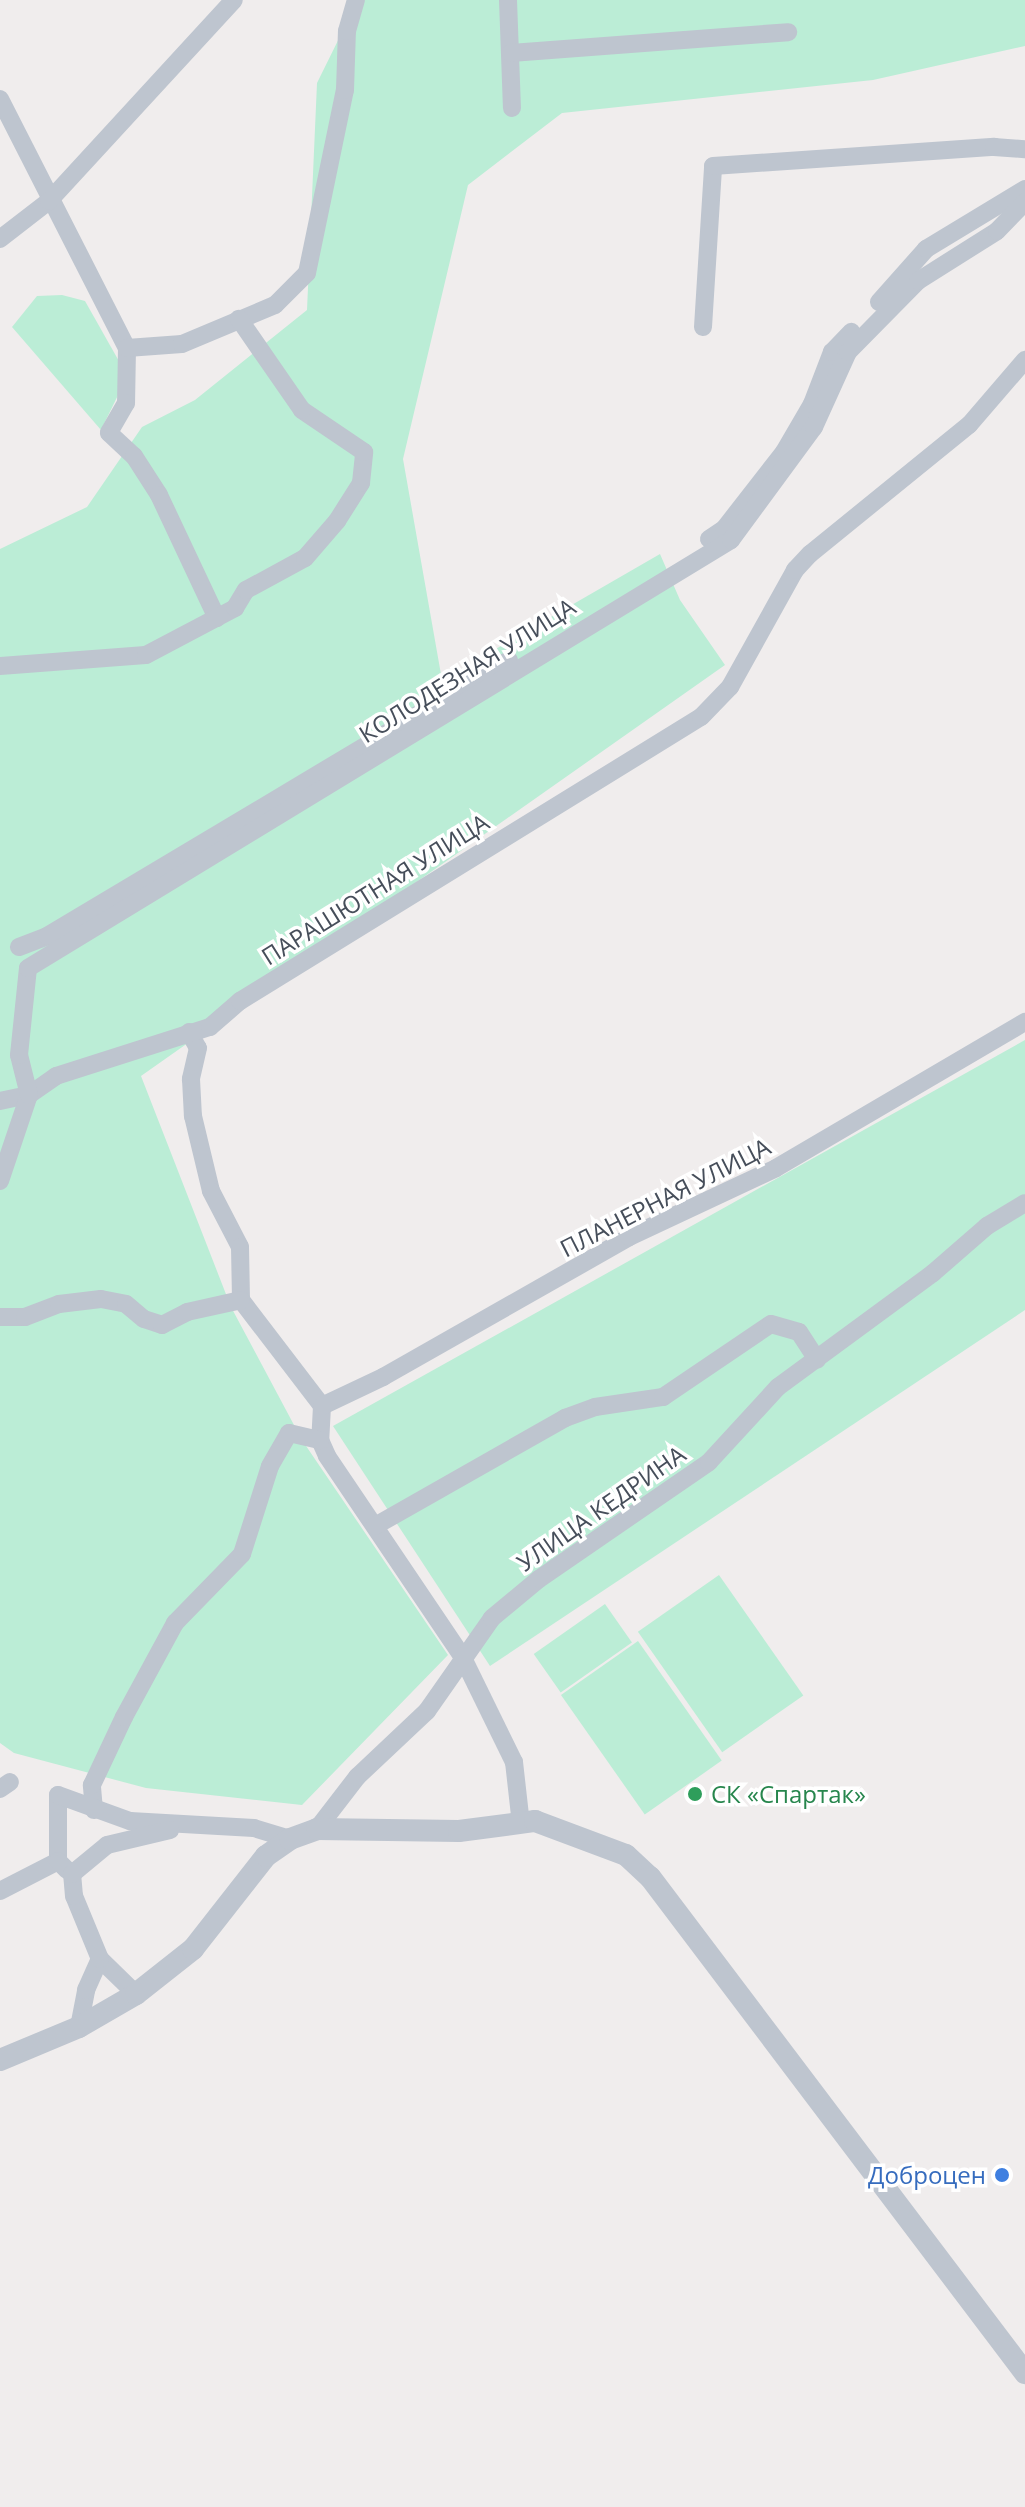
<!DOCTYPE html>
<html>
<head>
<meta charset="utf-8">
<style>
	body { margin:0 }
	#map { position:relative; width:1025px; height:2507px; overflow:hidden; background:#f0eded; font-family:"Open Sans",sans-serif }
	div>[style] { position:absolute }
	.green>* { inset:0; background:#bbedd6; transform-origin:0 0 }
	.minor>* { height:18px; margin:-9px; padding:0 9px; transform-origin:9px; border-radius:9px; background:#bec5cf }
	.tertiary>* { height:22px; margin:-11px; padding:0 11px; transform-origin:11px; border-radius:11px; background:#bec5cf }
	.dots>* { width:22px; height:22px; translate:-50% -50%; box-sizing:border-box; border:4px solid #fff; border-radius:50% }
	span { translate:-50% -50%; white-space:nowrap; text-align:center; line-height:1.15; -webkit-text-stroke:7px #fff; paint-order:stroke }
	.street-label { font-size:24px; color:#464e5a }
	.leisure-label { font-size:24px; color:#27864d }
	.left { translate:0 -50%; text-align:left }
	.shop-label { font-size:24px; color:#366cbe }
	.right { translate:-100% -50%; text-align:right }
</style>
</head>
<body>
<div id="map">
	<div class="green">
		<i style="clip-path:polygon(358px 0,1025px 0,1025px 46px,873px 80px,562px 113px,468px 185px,403px 459px,442px 680px,660px 554px,680px 600px,725px 665px,141px 1076px,231px 1307px,302px 1440px,448px 1655px,302px 1805px,146px 1788px,14px 1753px,0 1743px,0 549px,87px 507px,142px 427px,195px 400px,307px 310px,317px 83px)"></i>
		<i style="clip-path:polygon(62px 295px,85px 301px,120px 363px,121px 389px,101px 430px,12px 327px,37px 296px)"></i>
		<i style="clip-path:polygon(1025px 1040px,1025px 1310px,490px 1666px,333px 1426px)"></i>
		<i style="left:719px;top:1575px;width:147px;height:99px;rotate:55deg"></i>
		<i style="left:605px;top:1604px;width:47px;height:87px;rotate:55deg"></i>
		<i style="left:638px;top:1641px;width:146px;height:94px;rotate:55deg"></i>
	</div>
	<div class="minor">
		<i style="left:508px;top:0;width:108px;rotate:87.9deg"></i>
		<i style="left:511px;top:53px;width:278px;rotate:-4.3deg"></i>
		<i style="left:0;top:99px;width:280px;rotate:63deg"></i>
		<i style="left:127px;top:348px;width:55px;rotate:91deg"></i>
		<i style="left:126px;top:403px;width:34px;rotate:120deg"></i>
		<i style="left:109px;top:433px;width:34px;rotate:43deg"></i>
		<i style="left:134px;top:456px;width:46px;rotate:57.3deg"></i>
		<i style="left:159px;top:495px;width:136px;rotate:64.8deg"></i>
		<i style="left:0;top:239px;width:62px;rotate:-37.8deg"></i>
		<i style="left:49px;top:201px;width:273px;rotate:-47.4deg"></i>
		<i style="left:879px;top:302px;width:71px;rotate:-48.4deg"></i>
		<i style="left:926px;top:249px;width:116px;rotate:-31.2deg"></i>
		<i style="left:703px;top:327px;width:161px;rotate:-86.4deg"></i>
		<i style="left:713px;top:166px;width:282px;rotate:-3.9deg"></i>
		<i style="left:994px;top:147px;width:31px;rotate:4deg"></i>
		<i style="left:127px;top:348px;width:55px;rotate:-4.2deg"></i>
		<i style="left:182px;top:344px;width:101px;rotate:-22.8deg"></i>
		<i style="left:275px;top:305px;width:45px;rotate:-45deg"></i>
		<i style="left:307px;top:273px;width:187px;rotate:-78.3deg"></i>
		<i style="left:345px;top:90px;width:59px;rotate:-88.1deg"></i>
		<i style="left:347px;top:31px;width:32px;rotate:-74deg"></i>
		<i style="left:709px;top:539px;width:18px;rotate:-34deg"></i>
		<i style="left:724px;top:529px;width:98px;rotate:-52.1deg"></i>
		<i style="left:784px;top:452px;width:56px;rotate:-59.7deg"></i>
		<i style="left:812px;top:404px;width:56px;rotate:-69deg"></i>
		<i style="left:832px;top:352px;width:28px;rotate:-46deg"></i>
		<i style="left:0;top:666px;width:146px;rotate:-4.3deg"></i>
		<i style="left:146px;top:655px;width:101px;rotate:-27.8deg"></i>
		<i style="left:235px;top:608px;width:21px;rotate:-59deg"></i>
		<i style="left:246px;top:590px;width:67px;rotate:-28.5deg"></i>
		<i style="left:305px;top:558px;width:49px;rotate:-49.1deg"></i>
		<i style="left:337px;top:521px;width:45px;rotate:-57.7deg"></i>
		<i style="left:361px;top:483px;width:31px;rotate:-84deg"></i>
		<i style="left:364px;top:452px;width:75px;rotate:-145.9deg"></i>
		<i style="left:302px;top:410px;width:111px;rotate:-124.7deg"></i>
		<i style="left:19px;top:947px;width:30px;rotate:-21deg"></i>
		<i style="left:47px;top:936px;width:538px;rotate:-30.85deg"></i>
		<i style="left:189px;top:1032px;width:18px;rotate:61deg"></i>
		<i style="left:198px;top:1048px;width:32px;rotate:103deg"></i>
		<i style="left:191px;top:1079px;width:37px;rotate:87deg"></i>
		<i style="left:193px;top:1116px;width:77px;rotate:76.5deg"></i>
		<i style="left:211px;top:1191px;width:63px;rotate:62.6deg"></i>
		<i style="left:240px;top:1247px;width:53px;rotate:88.9deg"></i>
		<i style="left:241px;top:1300px;width:133px;rotate:52.6deg"></i>
		<i style="left:322px;top:1406px;width:34px;rotate:93deg"></i>
		<i style="left:320px;top:1440px;width:17px;rotate:66deg"></i>
		<i style="left:327px;top:1456px;width:244px;rotate:56deg"></i>
		<i style="left:463px;top:1658px;width:116px;rotate:63.9deg"></i>
		<i style="left:514px;top:1762px;width:62px;rotate:83.6deg"></i>
		<i style="left:0;top:1101px;width:30px;rotate:-12deg"></i>
		<i style="left:29px;top:1095px;width:33px;rotate:-35deg"></i>
		<i style="left:56px;top:1076px;width:162px;rotate:-17.7deg"></i>
		<i style="left:210px;top:1027px;width:40px;rotate:-41deg"></i>
		<i style="left:240px;top:1001px;width:541px;rotate:-31.64deg"></i>
		<i style="left:701px;top:717px;width:42px;rotate:-46deg"></i>
		<i style="left:730px;top:687px;width:134px;rotate:-60.9deg"></i>
		<i style="left:795px;top:570px;width:22px;rotate:-47deg"></i>
		<i style="left:810px;top:554px;width:205px;rotate:-39.1deg"></i>
		<i style="left:969px;top:425px;width:86px;rotate:-49.3deg"></i>
		<i style="left:0;top:1181px;width:91px;rotate:-71.4deg"></i>
		<i style="left:29px;top:1095px;width:41px;rotate:-104deg"></i>
		<i style="left:19px;top:1055px;width:87px;rotate:-84.1deg"></i>
		<i style="left:28px;top:968px;width:823px;rotate:-31.33deg"></i>
		<i style="left:731px;top:540px;width:140px;rotate:-53.7deg"></i>
		<i style="left:814px;top:427px;width:82px;rotate:-65.6deg"></i>
		<i style="left:848px;top:352px;width:100px;rotate:-45.4deg"></i>
		<i style="left:918px;top:281px;width:93px;rotate:-32.3deg"></i>
		<i style="left:997px;top:231px;width:40px;rotate:-46deg"></i>
		<i style="left:0;top:1317px;width:25px"></i>
		<i style="left:25px;top:1317px;width:36px;rotate:-21deg"></i>
		<i style="left:59px;top:1304px;width:42px;rotate:-6.8deg"></i>
		<i style="left:101px;top:1299px;width:25px;rotate:11deg"></i>
		<i style="left:126px;top:1304px;width:23px;rotate:40deg"></i>
		<i style="left:144px;top:1319px;width:19px;rotate:18deg"></i>
		<i style="left:162px;top:1325px;width:28px;rotate:-27deg"></i>
		<i style="left:187px;top:1312px;width:55px;rotate:-12.5deg"></i>
		<i style="left:322px;top:1406px;width:68px;rotate:-25.4deg"></i>
		<i style="left:383px;top:1377px;width:283px;rotate:-29.6deg"></i>
		<i style="left:629px;top:1237px;width:162px;rotate:-25.1deg"></i>
		<i style="left:776px;top:1168px;width:289px;rotate:-30.4deg"></i>
		<i style="left:375px;top:1526px;width:219px;rotate:-29.6deg"></i>
		<i style="left:565px;top:1418px;width:32px;rotate:-20deg"></i>
		<i style="left:595px;top:1407px;width:69px;rotate:-8.4deg"></i>
		<i style="left:663px;top:1397px;width:130px;rotate:-34.1deg"></i>
		<i style="left:771px;top:1324px;width:29px;rotate:16deg"></i>
		<i style="left:799px;top:1332px;width:33px;rotate:57deg"></i>
		<i style="left:0;top:1789px;width:12px;rotate:-35deg"></i>
		<i style="left:94px;top:1810px;width:25px;rotate:-95deg"></i>
		<i style="left:92px;top:1785px;width:75px;rotate:-64.8deg"></i>
		<i style="left:124px;top:1717px;width:107px;rotate:-61.5deg"></i>
		<i style="left:175px;top:1623px;width:96px;rotate:-45.8deg"></i>
		<i style="left:242px;top:1554px;width:92px;rotate:-72.3deg"></i>
		<i style="left:270px;top:1466px;width:38px;rotate:-60deg"></i>
		<i style="left:289px;top:1433px;width:32px;rotate:13deg"></i>
		<i style="left:317px;top:1829px;width:66px;rotate:-52.4deg"></i>
		<i style="left:357px;top:1777px;width:96px;rotate:-43.3deg"></i>
		<i style="left:427px;top:1711px;width:113px;rotate:-55deg"></i>
		<i style="left:492px;top:1618px;width:61px;rotate:-39.7deg"></i>
		<i style="left:539px;top:1579px;width:206px;rotate:-34.5deg"></i>
		<i style="left:709px;top:1462px;width:102px;rotate:-47.4deg"></i>
		<i style="left:778px;top:1387px;width:192px;rotate:-36.3deg"></i>
		<i style="left:933px;top:1273px;width:72px;rotate:-41deg"></i>
		<i style="left:987px;top:1226px;width:44px;rotate:-31.2deg"></i>
		<i style="left:58px;top:1861px;width:66px;rotate:-90deg"></i>
		<i style="left:58px;top:1795px;width:77px;rotate:19.9deg"></i>
		<i style="left:130px;top:1821px;width:124px;rotate:3.2deg"></i>
		<i style="left:254px;top:1828px;width:38px;rotate:17deg"></i>
		<i style="left:0;top:1891px;width:65px;rotate:-27.3deg"></i>
		<i style="left:58px;top:1861px;width:13px;rotate:45deg"></i>
		<i style="left:100px;top:1959px;width:50px;rotate:44.2deg"></i>
		<i style="left:79px;top:2027px;width:38px;rotate:-79deg"></i>
		<i style="left:86px;top:1990px;width:34px;rotate:-66deg"></i>
		<i style="left:100px;top:1959px;width:68px;rotate:-112.4deg"></i>
		<i style="left:74px;top:1896px;width:22px;rotate:-95deg"></i>
		<i style="left:72px;top:1874px;width:45px;rotate:-39.6deg"></i>
		<i style="left:107px;top:1845px;width:65px;rotate:-13.4deg"></i>
	</div>
	<div class="tertiary">
		<i style="left:0;top:2060px;width:86px;rotate:-22.7deg"></i>
		<i style="left:79px;top:2027px;width:66px;rotate:-30.1deg"></i>
		<i style="left:136px;top:1994px;width:73px;rotate:-38.3deg"></i>
		<i style="left:193px;top:1949px;width:118px;rotate:-51.9deg"></i>
		<i style="left:266px;top:1856px;width:29px;rotate:-35deg"></i>
		<i style="left:290px;top:1839px;width:29px;rotate:-20deg"></i>
		<i style="left:317px;top:1829px;width:142px;rotate:0.8deg"></i>
		<i style="left:459px;top:1831px;width:77px;rotate:-7.5deg"></i>
		<i style="left:535px;top:1821px;width:97px;rotate:20.5deg"></i>
		<i style="left:626px;top:1855px;width:33px;rotate:43deg"></i>
		<i style="left:650px;top:1877px;width:622px;rotate:52.91deg"></i>
	</div>
	<div class="dots">
		<i style="left:695px;top:1794px;background:#2e9e5b"></i>
		<i style="left:1002px;top:2175px;background:#3f7fe0"></i>
	</div>
	<div class="street-label">
		<span style="left:467px;top:670px;rotate:-32deg">КОЛОДЕЗНАЯ УЛИЦА</span>
		<span style="left:375px;top:889px;rotate:-32deg">ПАРАШЮТНАЯ УЛИЦА</span>
		<span style="left:665px;top:1197px;rotate:-27deg">ПЛАНЕРНАЯ УЛИЦА</span>
		<span style="left:601px;top:1508px;rotate:-35deg">УЛИЦА КЕДРИНА</span>
	</div>
	<div class="leisure-label">
		<span class="left" style="left:711px;top:1794px">СК «Спартак»</span>
	</div>
	<div class="shop-label">
		<span class="right" style="left:986px;top:2175px">Доброцен</span>
	</div>
</div>
</body>
</html>
